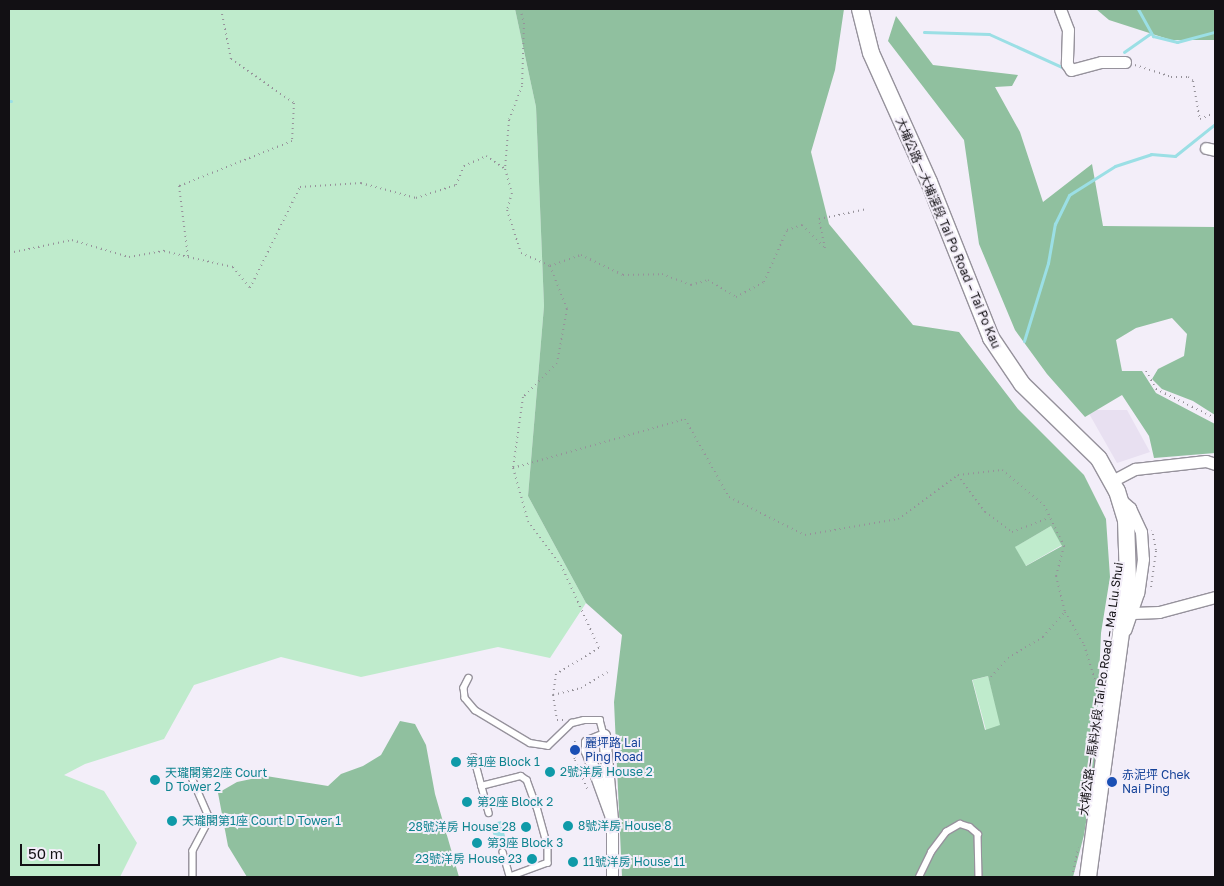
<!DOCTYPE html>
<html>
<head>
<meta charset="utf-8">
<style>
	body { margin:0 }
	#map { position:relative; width:1224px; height:886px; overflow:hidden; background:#f3eef9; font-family:"Golos Text","Noto Sans TC",sans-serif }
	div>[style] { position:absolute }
	.built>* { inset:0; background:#e8e0f1 }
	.green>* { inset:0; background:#bfebcc; transform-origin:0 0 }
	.forest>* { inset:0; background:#90c09f }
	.water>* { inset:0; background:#9bdfe5; transform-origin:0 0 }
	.stream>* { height:3px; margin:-1.5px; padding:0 1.5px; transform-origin:1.5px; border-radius:1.5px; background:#9bdfe5 }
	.path>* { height:2px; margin-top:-1px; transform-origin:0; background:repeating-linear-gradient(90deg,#96929a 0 1px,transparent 0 5px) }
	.roads { filter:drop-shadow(1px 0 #96929c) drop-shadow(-1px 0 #96929c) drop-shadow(0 1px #96929c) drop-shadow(0 -1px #96929c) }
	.service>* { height:5.5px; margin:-2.75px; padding:0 2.75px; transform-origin:2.75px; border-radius:2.75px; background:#fff }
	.minor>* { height:11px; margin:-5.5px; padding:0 5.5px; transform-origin:5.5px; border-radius:5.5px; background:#fff }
	.secondary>* { height:16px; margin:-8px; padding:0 8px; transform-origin:8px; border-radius:8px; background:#fff }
	.dots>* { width:14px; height:14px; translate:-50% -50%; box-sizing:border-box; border:2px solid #f3eef9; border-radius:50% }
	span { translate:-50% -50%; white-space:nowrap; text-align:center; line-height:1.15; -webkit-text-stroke:4px #f3eef9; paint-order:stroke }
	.street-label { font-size:12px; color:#121014 }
	.transit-label { font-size:12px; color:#164399 }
	.left { translate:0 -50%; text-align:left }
	.culture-label { font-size:12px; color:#0d838f }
	.right { translate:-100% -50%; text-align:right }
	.frame { position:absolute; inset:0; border:10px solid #121014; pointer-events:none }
	.scale { position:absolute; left:20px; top:844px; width:80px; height:22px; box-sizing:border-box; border:2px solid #121014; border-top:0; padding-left:6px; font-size:15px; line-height:18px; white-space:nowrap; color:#121014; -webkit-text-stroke:4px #f3eef9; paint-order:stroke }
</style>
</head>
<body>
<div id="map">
	<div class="built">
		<i style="clip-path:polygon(1087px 410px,1127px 410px,1150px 452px,1117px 463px)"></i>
	</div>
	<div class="green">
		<i style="clip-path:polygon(9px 9px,515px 9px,536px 107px,544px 306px,528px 496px,586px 603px,550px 658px,498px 647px,361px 677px,281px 657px,194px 685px,164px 739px,85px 764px,64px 775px,104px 791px,137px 843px,120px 877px,9px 877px)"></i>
		<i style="left:1051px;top:526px;width:22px;height:42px;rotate:60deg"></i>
		<i style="left:988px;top:676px;width:52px;height:16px;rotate:75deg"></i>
	</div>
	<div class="forest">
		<i style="clip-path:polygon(evenodd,515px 9px,844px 9px,835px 70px,811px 152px,829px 224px,913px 325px,959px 332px,1018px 409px,1084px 475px,1106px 519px,1110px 577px,1101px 633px,1095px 767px,1084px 835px,1073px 877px,622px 877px,614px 702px,622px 635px,586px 603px,528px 496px,544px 306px,536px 107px,515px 9px,1051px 526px,1062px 546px,1026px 566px,1015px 547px,1051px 526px,515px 9px,988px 676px,1000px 725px,985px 730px,972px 680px,988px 676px)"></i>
		<i style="clip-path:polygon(1096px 9px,1215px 9px,1215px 40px,1171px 40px,1109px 20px)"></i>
		<i style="clip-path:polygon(896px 16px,933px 65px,1018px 75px,1012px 86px,995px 87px,1020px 132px,1043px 202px,1092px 164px,1103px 226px,1215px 227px,1215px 415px,1193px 401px,1162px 389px,1152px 379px,1158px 369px,1184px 356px,1187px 334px,1172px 318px,1136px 328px,1116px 340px,1122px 371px,1142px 371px,1156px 393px,1215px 424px,1215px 453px,1154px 458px,1149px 436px,1122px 395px,1085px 417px,1047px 374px,1015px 330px,979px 244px,964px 140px,888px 41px)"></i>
		<i style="clip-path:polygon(400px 721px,415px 724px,426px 745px,435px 794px,459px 877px,247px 877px,228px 846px,218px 793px,237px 782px,266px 776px,328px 786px,341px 774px,363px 766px,381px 755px)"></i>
	</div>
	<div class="water">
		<i style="left:501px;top:821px;width:24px;height:11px;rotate:75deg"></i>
	</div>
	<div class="stream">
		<i style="left:1138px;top:9px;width:31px;rotate:61deg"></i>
		<i style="left:1153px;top:36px;width:25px;rotate:14deg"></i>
		<i style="left:1177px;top:42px;width:39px;rotate:-15deg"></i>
		<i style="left:924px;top:32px;width:65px;rotate:1.8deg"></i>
		<i style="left:989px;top:34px;width:85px;rotate:24.4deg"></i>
		<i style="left:1124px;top:52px;width:33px;rotate:-35deg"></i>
		<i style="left:9px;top:101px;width:2px"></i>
		<i style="left:1024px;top:341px;width:82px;rotate:-72.9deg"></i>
		<i style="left:1048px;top:263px;width:40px;rotate:-80deg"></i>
		<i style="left:1055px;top:224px;width:32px;rotate:-64deg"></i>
		<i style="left:1069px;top:195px;width:54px;rotate:-32.2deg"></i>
		<i style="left:1115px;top:166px;width:38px;rotate:-18deg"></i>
		<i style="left:1151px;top:154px;width:24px;rotate:5deg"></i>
		<i style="left:1175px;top:156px;width:51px;rotate:-38.7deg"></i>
	</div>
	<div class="path">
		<i style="left:221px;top:9px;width:51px;rotate:78.7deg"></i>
		<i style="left:231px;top:59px;width:77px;rotate:34.9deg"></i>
		<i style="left:294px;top:103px;width:38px;rotate:93deg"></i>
		<i style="left:292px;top:141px;width:122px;rotate:158.3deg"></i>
		<i style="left:179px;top:186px;width:72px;rotate:82.8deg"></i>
		<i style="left:188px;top:257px;width:46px;rotate:12.5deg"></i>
		<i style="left:233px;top:267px;width:27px;rotate:51deg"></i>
		<i style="left:250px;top:288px;width:113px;rotate:-63.7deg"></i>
		<i style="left:300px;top:187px;width:61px;rotate:-3.8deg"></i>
		<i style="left:361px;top:183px;width:57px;rotate:15.3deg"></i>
		<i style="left:416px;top:198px;width:42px;rotate:-18deg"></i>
		<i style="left:456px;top:185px;width:21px;rotate:-67deg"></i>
		<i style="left:464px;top:166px;width:24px;rotate:-24deg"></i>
		<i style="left:486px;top:156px;width:23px;rotate:34deg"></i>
		<i style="left:520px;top:9px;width:15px;rotate:74deg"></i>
		<i style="left:524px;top:23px;width:63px;rotate:91.8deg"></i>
		<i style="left:522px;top:86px;width:36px;rotate:111deg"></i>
		<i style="left:509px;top:120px;width:49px;rotate:94.7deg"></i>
		<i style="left:505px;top:169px;width:25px;rotate:74deg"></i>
		<i style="left:512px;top:193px;width:18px;rotate:106deg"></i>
		<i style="left:507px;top:210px;width:45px;rotate:72deg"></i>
		<i style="left:521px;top:253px;width:32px;rotate:24deg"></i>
		<i style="left:550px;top:266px;width:46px;rotate:68.4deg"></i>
		<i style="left:567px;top:309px;width:55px;rotate:100.5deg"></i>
		<i style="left:557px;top:363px;width:48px;rotate:135deg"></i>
		<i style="left:523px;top:397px;width:72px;rotate:98deg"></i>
		<i style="left:513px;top:468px;width:179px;rotate:-15.9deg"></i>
		<i style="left:685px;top:419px;width:90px;rotate:60.6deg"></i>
		<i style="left:729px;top:497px;width:85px;rotate:26.6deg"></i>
		<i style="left:805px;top:535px;width:94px;rotate:-9.8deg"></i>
		<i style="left:898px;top:519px;width:74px;rotate:-36.3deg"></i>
		<i style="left:958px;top:475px;width:44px;rotate:-6.5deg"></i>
		<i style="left:1002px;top:470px;width:55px;rotate:39.8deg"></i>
		<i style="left:1044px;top:505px;width:46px;rotate:64deg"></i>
		<i style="left:1064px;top:546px;width:31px;rotate:105deg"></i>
		<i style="left:1056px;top:576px;width:37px;rotate:76deg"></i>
		<i style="left:1135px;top:65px;width:38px;rotate:18deg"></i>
		<i style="left:1171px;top:77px;width:17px"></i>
		<i style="left:1188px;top:77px;width:6px;rotate:39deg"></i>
		<i style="left:1193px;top:81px;width:39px;rotate:80deg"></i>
		<i style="left:1200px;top:119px;width:16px;rotate:-22deg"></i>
		<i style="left:9px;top:253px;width:64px;rotate:-11.7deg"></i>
		<i style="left:72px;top:240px;width:59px;rotate:16.6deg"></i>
		<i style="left:129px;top:257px;width:36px;rotate:-10deg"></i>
		<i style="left:164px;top:251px;width:25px;rotate:14deg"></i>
		<i style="left:550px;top:266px;width:33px;rotate:-20deg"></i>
		<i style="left:581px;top:255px;width:47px;rotate:25.5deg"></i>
		<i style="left:623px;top:275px;width:39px;rotate:-1deg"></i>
		<i style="left:662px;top:274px;width:31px;rotate:21deg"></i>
		<i style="left:691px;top:285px;width:18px;rotate:-16deg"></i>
		<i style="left:708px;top:280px;width:33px;rotate:31deg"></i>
		<i style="left:736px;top:297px;width:32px;rotate:-28deg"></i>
		<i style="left:764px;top:282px;width:57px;rotate:-66.1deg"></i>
		<i style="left:787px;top:230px;width:16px;rotate:-18deg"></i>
		<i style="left:802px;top:225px;width:33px;rotate:45deg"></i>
		<i style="left:825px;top:248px;width:30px;rotate:-102deg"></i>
		<i style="left:819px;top:219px;width:49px;rotate:-11.8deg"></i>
		<i style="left:1146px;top:371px;width:21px;rotate:61deg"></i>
		<i style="left:1156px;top:389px;width:66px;rotate:26.2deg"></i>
		<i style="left:513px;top:468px;width:55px;rotate:74.2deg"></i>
		<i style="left:528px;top:521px;width:55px;rotate:53.1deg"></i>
		<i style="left:561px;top:565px;width:91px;rotate:65.4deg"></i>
		<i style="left:599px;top:648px;width:50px;rotate:148.8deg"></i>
		<i style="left:556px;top:674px;width:21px;rotate:98deg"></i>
		<i style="left:553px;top:695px;width:25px;rotate:81deg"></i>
		<i style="left:557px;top:720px;width:6px"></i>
		<i style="left:958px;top:475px;width:46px;rotate:53.9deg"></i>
		<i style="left:985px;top:512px;width:34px;rotate:37deg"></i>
		<i style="left:1012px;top:532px;width:40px;rotate:-21deg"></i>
		<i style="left:1151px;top:587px;width:37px;rotate:-82deg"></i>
		<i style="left:1156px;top:550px;width:20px;rotate:-101deg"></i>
		<i style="left:991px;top:677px;width:25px;rotate:-48deg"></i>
		<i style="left:1008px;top:658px;width:41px;rotate:-31deg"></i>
		<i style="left:1043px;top:637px;width:33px;rotate:-49deg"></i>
		<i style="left:1065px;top:612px;width:38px;rotate:60deg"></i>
		<i style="left:1084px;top:645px;width:50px;rotate:72.6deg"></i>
		<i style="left:553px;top:695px;width:29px;rotate:-14deg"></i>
		<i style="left:581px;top:688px;width:31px;rotate:-31deg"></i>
		<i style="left:575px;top:741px;width:8px;rotate:113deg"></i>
		<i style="left:572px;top:748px;width:12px;rotate:76deg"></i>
		<i style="left:575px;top:760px;width:33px;rotate:67deg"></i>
		<i style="left:1072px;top:877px;width:30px;rotate:-78deg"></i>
	</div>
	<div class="roads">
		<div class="service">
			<i style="left:469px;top:678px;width:11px;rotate:117deg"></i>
			<i style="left:464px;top:688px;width:10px;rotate:84deg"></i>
			<i style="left:465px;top:698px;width:16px;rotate:50deg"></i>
			<i style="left:475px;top:710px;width:64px;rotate:31deg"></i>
			<i style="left:530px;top:743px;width:18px;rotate:9deg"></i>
			<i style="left:548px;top:746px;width:33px;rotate:-44deg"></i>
			<i style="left:572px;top:723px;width:12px;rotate:-14deg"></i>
			<i style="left:584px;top:720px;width:16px"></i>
			<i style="left:600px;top:720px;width:16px;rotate:75deg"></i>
			<i style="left:474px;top:757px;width:58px;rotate:75deg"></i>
			<i style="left:193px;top:780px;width:43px;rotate:66.4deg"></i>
			<i style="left:210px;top:819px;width:36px;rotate:118deg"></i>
			<i style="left:193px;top:851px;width:26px;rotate:90deg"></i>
			<i style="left:481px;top:786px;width:41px;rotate:-14deg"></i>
			<i style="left:521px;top:776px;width:7px;rotate:34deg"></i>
			<i style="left:527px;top:780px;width:29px;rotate:70deg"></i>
			<i style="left:537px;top:807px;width:41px;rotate:74.6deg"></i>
			<i style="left:548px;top:847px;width:16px;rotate:90deg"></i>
			<i style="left:548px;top:863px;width:40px;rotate:159.8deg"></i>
			<i style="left:503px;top:852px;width:26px;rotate:74deg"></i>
			<i style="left:919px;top:877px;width:28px;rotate:-64deg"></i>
			<i style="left:931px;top:852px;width:25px;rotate:-53deg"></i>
			<i style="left:946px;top:832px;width:16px;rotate:-30deg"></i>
			<i style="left:960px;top:824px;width:10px;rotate:17deg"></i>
			<i style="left:970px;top:827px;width:11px;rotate:41deg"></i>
			<i style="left:978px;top:834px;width:43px;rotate:88.7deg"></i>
		</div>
		<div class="minor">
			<i style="left:1060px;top:9px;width:22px;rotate:69deg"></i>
			<i style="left:1068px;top:30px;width:34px;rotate:92deg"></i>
			<i style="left:1067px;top:64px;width:7px;rotate:56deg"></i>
			<i style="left:1071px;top:70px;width:31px;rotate:-15deg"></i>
			<i style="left:1101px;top:62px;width:24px"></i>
			<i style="left:1206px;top:148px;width:9px;rotate:13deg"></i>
			<i style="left:1112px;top:481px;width:26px;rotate:-28deg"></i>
			<i style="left:1135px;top:469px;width:71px;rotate:-6.4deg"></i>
			<i style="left:1206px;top:461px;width:9px;rotate:18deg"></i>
			<i style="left:1122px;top:501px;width:11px;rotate:41deg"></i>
			<i style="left:1130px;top:508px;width:26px;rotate:65deg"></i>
			<i style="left:1141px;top:532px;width:27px;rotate:86deg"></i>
			<i style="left:1143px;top:559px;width:34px;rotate:98deg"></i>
			<i style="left:1138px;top:593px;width:39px;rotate:109deg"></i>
			<i style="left:1133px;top:613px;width:26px;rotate:-2deg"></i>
			<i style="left:1159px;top:612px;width:58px;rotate:-15deg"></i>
			<i style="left:612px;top:820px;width:73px;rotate:-109.9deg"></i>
			<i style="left:587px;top:751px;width:9px;rotate:-90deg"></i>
			<i style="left:587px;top:742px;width:18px;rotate:-22deg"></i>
			<i style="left:604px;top:735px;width:85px;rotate:84.6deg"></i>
			<i style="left:612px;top:820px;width:57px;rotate:90deg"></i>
		</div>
		<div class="secondary">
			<i style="left:860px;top:9px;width:45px;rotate:76deg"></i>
			<i style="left:871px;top:53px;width:141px;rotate:65.8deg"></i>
			<i style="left:929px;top:182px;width:168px;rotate:68.3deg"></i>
			<i style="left:991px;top:338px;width:55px;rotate:56deg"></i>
			<i style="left:1022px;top:384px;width:107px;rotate:44.2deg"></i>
			<i style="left:1099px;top:459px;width:37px;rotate:61deg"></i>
			<i style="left:1117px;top:491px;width:30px;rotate:73deg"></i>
			<i style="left:1126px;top:520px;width:61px;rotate:88.1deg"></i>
			<i style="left:1128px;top:581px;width:299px;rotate:97.7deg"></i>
		</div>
	</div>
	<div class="dots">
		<i style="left:575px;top:750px;background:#1a4fb4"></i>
		<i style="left:456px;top:762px;background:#0f9aa8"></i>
		<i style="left:550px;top:772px;background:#0f9aa8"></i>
		<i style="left:155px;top:780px;background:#0f9aa8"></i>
		<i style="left:1112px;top:782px;background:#1a4fb4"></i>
		<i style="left:467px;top:802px;background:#0f9aa8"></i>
		<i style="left:172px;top:821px;background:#0f9aa8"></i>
		<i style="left:568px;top:826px;background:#0f9aa8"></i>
		<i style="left:526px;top:827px;background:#0f9aa8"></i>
		<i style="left:477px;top:843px;background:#0f9aa8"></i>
		<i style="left:532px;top:859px;background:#0f9aa8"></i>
		<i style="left:573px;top:862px;background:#0f9aa8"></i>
	</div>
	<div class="street-label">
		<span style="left:948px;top:233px;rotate:67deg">大埔公路－大埔滘段 Tai Po Road – Tai Po Kau</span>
		<span style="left:1101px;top:689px;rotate:-82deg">大埔公路－馬料水段 Tai Po Road – Ma Liu Shui</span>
	</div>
	<div class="transit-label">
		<span class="left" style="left:585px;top:750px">麗坪路 Lai<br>Ping Road</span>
		<span class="left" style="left:1122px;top:782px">赤泥坪 Chek<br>Nai Ping</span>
	</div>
	<div class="culture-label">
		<span class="left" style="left:466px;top:762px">第1座 Block 1</span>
		<span class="left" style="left:560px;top:772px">2號洋房 House 2</span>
		<span class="left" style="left:165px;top:780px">天瓏閣第2座 Court<br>D Tower 2</span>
		<span class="left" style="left:477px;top:802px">第2座 Block 2</span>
		<span class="left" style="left:182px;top:821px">天瓏閣第1座 Court D Tower 1</span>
		<span class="left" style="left:578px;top:826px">8號洋房 House 8</span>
		<span class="right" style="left:516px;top:827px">28號洋房 House 28</span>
		<span class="left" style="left:487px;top:843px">第3座 Block 3</span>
		<span class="right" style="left:522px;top:859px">23號洋房 House 23</span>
		<span class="left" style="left:583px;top:862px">11號洋房 House 11</span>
	</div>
	<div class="frame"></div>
	<div class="scale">50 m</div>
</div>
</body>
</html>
